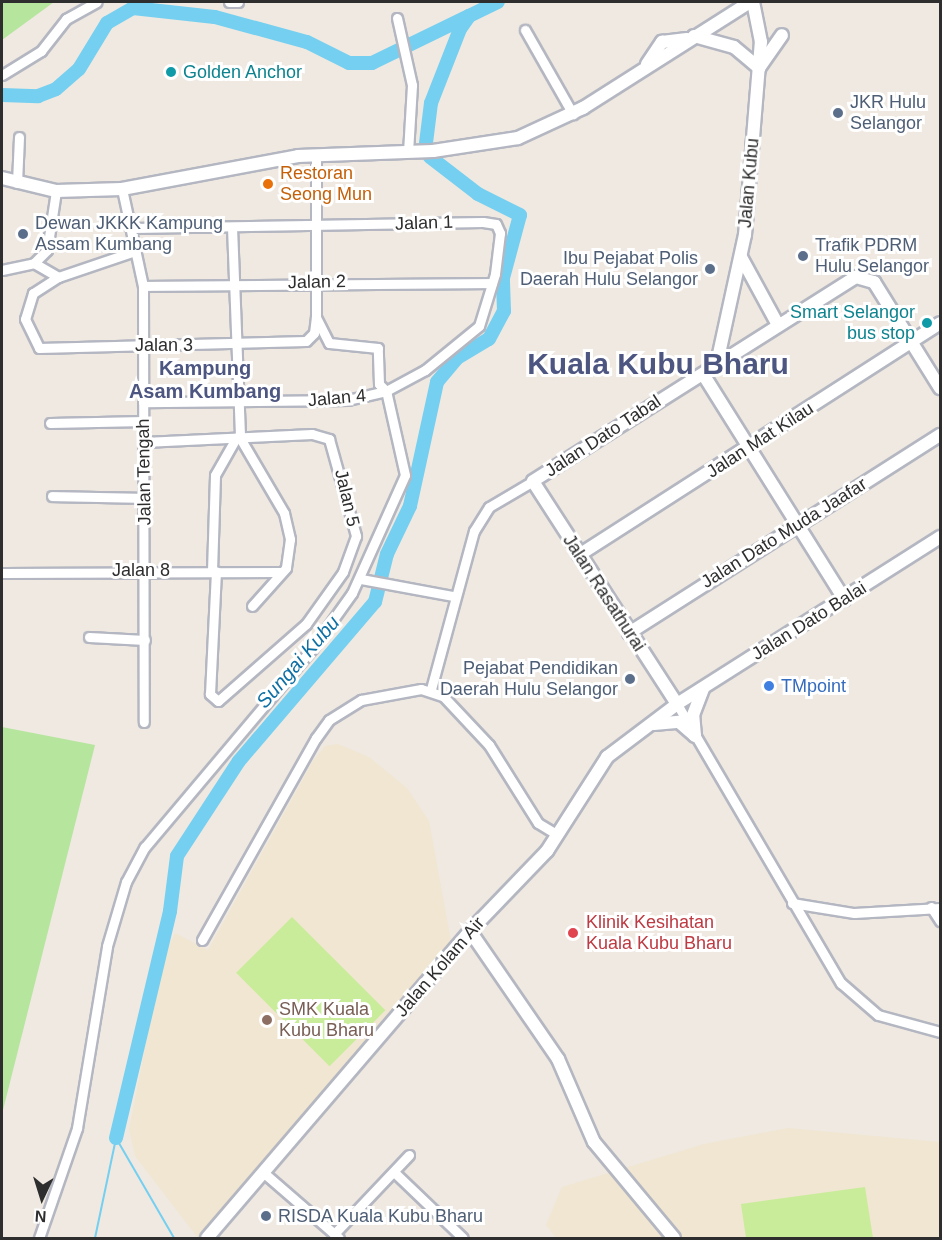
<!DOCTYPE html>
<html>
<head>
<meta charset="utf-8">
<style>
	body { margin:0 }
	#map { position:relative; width:942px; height:1240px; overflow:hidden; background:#efe9e1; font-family:Helvetica,sans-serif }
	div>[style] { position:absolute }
	.education>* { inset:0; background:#f0e6d1 }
	.green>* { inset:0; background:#b6e59e }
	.pitch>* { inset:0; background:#c9ec9a; transform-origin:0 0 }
	.stream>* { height:2px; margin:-1px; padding:0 1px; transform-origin:1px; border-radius:1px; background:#75cff0 }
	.river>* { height:14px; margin:-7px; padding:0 7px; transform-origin:7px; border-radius:7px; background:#75cff0 }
	.roads { filter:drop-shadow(2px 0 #b4b7c1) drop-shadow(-2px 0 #b4b7c1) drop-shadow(0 2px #b4b7c1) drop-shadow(0 -2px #b4b7c1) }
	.street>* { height:9px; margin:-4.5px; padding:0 4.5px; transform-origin:4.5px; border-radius:4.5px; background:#fff }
	.secondary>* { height:12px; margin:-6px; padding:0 6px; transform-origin:6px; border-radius:6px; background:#fff }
	.dots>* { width:16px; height:16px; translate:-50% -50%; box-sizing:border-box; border:3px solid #fff; border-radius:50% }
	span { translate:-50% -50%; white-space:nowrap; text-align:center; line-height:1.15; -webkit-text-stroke:6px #fff; paint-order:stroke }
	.culture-label { font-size:18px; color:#0d838f }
	.left { translate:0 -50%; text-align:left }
	.right { translate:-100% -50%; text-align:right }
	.service-label { font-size:18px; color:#4e5e75 }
	.food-label { font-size:18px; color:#c56008 }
	.street-label { font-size:18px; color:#2e2e2e }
	.shop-label { font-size:18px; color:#366cbe }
	.health-label { font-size:18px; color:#be3a42 }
	.education-label { font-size:18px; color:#785e54 }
	.neighbourhood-label { font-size:20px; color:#4d5680; font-weight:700 }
	.water-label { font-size:20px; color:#0d6fa3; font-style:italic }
	.town-label { font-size:30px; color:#4d5680; font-weight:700 }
	.frame { position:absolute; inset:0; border:3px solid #2e2e2e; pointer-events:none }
	.north { position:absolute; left:12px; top:1168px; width:60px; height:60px; -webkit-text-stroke:4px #fff; paint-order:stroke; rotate:184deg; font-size:16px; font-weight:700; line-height:24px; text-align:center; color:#2e2e2e }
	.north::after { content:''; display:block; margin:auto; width:21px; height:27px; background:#2e2e2e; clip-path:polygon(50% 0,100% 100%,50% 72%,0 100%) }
</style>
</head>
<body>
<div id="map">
	<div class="education">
		<i style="clip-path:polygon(338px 744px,369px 757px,407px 788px,429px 821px,451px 941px,198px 1238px,135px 1156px,129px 1130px,162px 961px,175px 933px,208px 950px,313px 761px,325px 746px)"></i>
		<i style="clip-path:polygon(788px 1128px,940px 1142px,940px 1238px,556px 1238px,546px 1225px,562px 1187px,704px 1144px)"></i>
	</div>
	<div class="green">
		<i style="clip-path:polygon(2px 2px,54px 2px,2px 40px)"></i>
		<i style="clip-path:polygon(2px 727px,95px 745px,2px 1114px)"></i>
	</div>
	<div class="pitch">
		<i style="left:292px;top:917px;width:132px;height:79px;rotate:45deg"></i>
		<i style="clip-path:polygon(865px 1187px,873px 1238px,746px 1238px,741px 1204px)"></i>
	</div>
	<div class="stream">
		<i style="left:116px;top:1138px;width:116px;rotate:59.9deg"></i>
		<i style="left:95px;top:1238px;width:102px;rotate:-78.1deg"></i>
	</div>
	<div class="river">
		<i style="left:2px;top:95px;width:36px;rotate:2deg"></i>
		<i style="left:38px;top:96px;width:19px;rotate:-21deg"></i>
		<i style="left:56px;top:89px;width:30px;rotate:-41deg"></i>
		<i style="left:79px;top:69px;width:54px;rotate:-58.7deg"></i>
		<i style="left:107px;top:23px;width:30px;rotate:-30deg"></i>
		<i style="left:133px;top:8px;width:82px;rotate:6.3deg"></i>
		<i style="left:215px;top:17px;width:95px;rotate:15.2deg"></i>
		<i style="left:307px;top:42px;width:47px;rotate:26.6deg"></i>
		<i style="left:349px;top:63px;width:23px"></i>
		<i style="left:372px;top:63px;width:108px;rotate:-25.9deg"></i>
		<i style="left:426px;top:143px;width:40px;rotate:-82.9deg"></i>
		<i style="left:431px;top:103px;width:79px;rotate:-68.6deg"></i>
		<i style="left:460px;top:29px;width:16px;rotate:-55deg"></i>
		<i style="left:469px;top:16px;width:32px;rotate:-26deg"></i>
		<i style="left:116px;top:1138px;width:233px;rotate:-76.6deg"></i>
		<i style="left:170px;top:911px;width:55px;rotate:-82.7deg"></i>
		<i style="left:177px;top:856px;width:113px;rotate:-56.9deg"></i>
		<i style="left:239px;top:761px;width:209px;rotate:-49.5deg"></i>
		<i style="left:375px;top:602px;width:49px;rotate:-76deg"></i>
		<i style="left:387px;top:554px;width:53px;rotate:-64.4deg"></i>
		<i style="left:410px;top:506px;width:127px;rotate:-77.7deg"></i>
		<i style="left:437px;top:382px;width:31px;rotate:-50deg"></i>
		<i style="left:457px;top:358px;width:37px;rotate:-31deg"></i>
		<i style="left:489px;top:339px;width:32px;rotate:-62deg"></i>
		<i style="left:504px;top:311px;width:33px;rotate:-92deg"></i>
		<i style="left:503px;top:278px;width:65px;rotate:-74.9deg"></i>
		<i style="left:520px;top:215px;width:47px;rotate:-153.4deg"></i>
		<i style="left:478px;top:194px;width:61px;rotate:-142.4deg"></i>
	</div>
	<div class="roads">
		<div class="street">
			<i style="left:229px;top:2px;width:9px"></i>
			<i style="left:397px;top:18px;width:69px;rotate:77.4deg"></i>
			<i style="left:412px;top:85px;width:67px;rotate:93.4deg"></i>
			<i style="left:525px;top:30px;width:97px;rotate:60.3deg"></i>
			<i style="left:2px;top:75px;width:46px;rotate:-31.6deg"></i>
			<i style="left:41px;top:51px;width:41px;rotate:-52deg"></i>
			<i style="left:66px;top:19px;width:35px;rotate:-29deg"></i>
			<i style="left:17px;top:183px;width:46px;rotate:-87.5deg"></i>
			<i style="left:122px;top:189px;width:99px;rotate:77.8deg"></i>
			<i style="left:143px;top:286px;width:436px;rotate:89.9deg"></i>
			<i style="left:232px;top:227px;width:211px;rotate:87.8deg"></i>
			<i style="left:240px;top:438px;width:87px;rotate:59.6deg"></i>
			<i style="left:284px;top:513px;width:27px;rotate:77deg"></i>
			<i style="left:290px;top:539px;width:29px;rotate:98deg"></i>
			<i style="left:286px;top:568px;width:51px;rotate:131.8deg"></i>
			<i style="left:133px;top:228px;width:350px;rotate:-1deg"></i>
			<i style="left:483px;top:222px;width:13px;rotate:9deg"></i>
			<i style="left:496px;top:224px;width:10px;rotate:66deg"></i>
			<i style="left:500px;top:233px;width:41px;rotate:97deg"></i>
			<i style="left:495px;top:274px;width:54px;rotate:107.1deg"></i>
			<i style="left:479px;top:326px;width:70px;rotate:140.8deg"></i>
			<i style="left:425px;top:370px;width:44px;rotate:151.7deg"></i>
			<i style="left:386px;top:391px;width:39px;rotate:167deg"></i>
			<i style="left:348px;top:400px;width:205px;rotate:179.4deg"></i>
			<i style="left:135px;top:251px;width:81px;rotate:161.3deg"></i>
			<i style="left:58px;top:277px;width:30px;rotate:147deg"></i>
			<i style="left:33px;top:293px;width:27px;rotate:107deg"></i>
			<i style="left:25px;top:319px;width:32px;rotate:64deg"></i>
			<i style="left:39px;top:348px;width:267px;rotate:-1.5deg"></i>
			<i style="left:306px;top:341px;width:11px;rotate:-45deg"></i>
			<i style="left:314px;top:333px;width:16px;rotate:-83deg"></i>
			<i style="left:316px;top:317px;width:162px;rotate:-90deg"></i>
			<i style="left:34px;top:263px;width:28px;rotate:30deg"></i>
			<i style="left:2px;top:270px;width:33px;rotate:-12deg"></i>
			<i style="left:34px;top:263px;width:18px;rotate:-45deg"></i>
			<i style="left:47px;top:250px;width:60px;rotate:-81.3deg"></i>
			<i style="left:143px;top:286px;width:349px;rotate:-0.5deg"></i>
			<i style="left:50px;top:423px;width:94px;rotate:-1.2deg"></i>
			<i style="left:144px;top:442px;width:168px;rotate:-2.7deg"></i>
			<i style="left:312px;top:434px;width:18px;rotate:16deg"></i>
			<i style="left:329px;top:439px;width:101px;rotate:74.4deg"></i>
			<i style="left:356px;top:536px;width:38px;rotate:110deg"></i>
			<i style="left:343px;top:572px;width:64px;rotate:125.4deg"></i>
			<i style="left:306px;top:624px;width:117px;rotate:138.8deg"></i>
			<i style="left:218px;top:701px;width:11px;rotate:-139deg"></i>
			<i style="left:210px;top:694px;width:123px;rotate:-87.2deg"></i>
			<i style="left:52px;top:496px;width:92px;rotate:1.2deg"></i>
			<i style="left:212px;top:571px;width:96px;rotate:-88.2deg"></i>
			<i style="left:215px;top:475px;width:43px;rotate:-60.4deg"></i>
			<i style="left:2px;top:573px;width:279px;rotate:-0.2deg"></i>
			<i style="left:361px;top:579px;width:94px;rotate:10.5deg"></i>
			<i style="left:89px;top:637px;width:56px;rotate:3.1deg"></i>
			<i style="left:431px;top:689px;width:164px;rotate:-74.8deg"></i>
			<i style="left:474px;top:531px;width:28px;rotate:-58deg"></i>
			<i style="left:489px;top:507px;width:51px;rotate:-30.6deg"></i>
			<i style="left:677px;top:704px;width:324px;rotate:59.6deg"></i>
			<i style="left:841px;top:983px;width:49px;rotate:40.9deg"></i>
			<i style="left:878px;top:1015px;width:64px;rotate:15.3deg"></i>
			<i style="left:792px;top:903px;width:63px;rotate:9.2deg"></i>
			<i style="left:854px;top:913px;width:86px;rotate:-3.3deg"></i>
			<i style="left:931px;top:907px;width:17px;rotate:57deg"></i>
			<i style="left:202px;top:940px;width:232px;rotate:-60.6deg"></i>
			<i style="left:316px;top:738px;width:22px;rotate:-54deg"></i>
			<i style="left:329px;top:720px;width:38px;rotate:-32deg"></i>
			<i style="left:361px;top:700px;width:61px;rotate:-10.4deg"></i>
			<i style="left:421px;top:689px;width:23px;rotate:18deg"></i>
			<i style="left:443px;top:696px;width:67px;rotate:46.8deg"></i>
			<i style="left:489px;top:745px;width:92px;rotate:57.9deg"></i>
			<i style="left:538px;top:823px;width:23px;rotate:31deg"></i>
			<i style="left:394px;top:1172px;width:95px;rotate:43.7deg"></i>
			<i style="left:264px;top:1173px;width:99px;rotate:40.9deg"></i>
			<i style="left:334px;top:1234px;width:109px;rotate:-46.5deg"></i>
			<i style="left:39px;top:1238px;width:116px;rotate:-70.9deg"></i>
			<i style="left:77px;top:1128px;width:184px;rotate:-80.6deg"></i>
			<i style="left:107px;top:946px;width:67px;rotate:-73.5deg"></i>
			<i style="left:126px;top:882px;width:40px;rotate:-62deg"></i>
			<i style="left:145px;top:847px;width:259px;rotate:-49.9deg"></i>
			<i style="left:312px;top:649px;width:69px;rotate:-54.5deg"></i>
			<i style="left:352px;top:593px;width:129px;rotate:-65.8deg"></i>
			<i style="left:405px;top:475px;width:86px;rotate:-102.7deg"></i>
			<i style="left:386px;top:391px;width:10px;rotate:-135deg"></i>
			<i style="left:379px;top:384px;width:36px;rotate:-92deg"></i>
			<i style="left:378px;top:348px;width:49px;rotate:-174.2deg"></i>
			<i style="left:329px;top:343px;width:29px;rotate:-117deg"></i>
		</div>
		<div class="secondary">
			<i style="left:694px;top:36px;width:41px;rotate:15.4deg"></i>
			<i style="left:734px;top:47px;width:33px;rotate:40deg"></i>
			<i style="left:759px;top:68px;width:40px;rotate:-55.1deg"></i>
			<i style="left:647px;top:64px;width:27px;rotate:-56deg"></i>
			<i style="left:662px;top:42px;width:25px;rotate:-7deg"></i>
			<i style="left:2px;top:178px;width:56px;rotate:13.5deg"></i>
			<i style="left:56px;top:191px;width:66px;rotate:-1.7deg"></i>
			<i style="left:122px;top:189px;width:179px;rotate:-10.6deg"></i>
			<i style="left:298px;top:156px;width:135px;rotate:-2.1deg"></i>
			<i style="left:433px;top:151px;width:86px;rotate:-8.7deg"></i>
			<i style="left:518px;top:138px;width:72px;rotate:-24.8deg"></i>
			<i style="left:583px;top:108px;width:198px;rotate:-32.4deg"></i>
			<i style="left:741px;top:257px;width:75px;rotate:61.4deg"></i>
			<i style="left:717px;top:363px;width:131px;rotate:-77.7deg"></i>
			<i style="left:745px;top:235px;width:194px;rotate:-85.3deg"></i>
			<i style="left:761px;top:42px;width:41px;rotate:-101.3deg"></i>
			<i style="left:703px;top:374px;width:266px;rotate:57.9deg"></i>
			<i style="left:579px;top:555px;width:429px;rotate:-32.7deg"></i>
			<i style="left:629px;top:633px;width:369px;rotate:-32.5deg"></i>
			<i style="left:677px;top:704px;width:265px;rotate:-122.9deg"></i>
			<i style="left:533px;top:481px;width:382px;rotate:-32.3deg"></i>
			<i style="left:856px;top:277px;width:19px;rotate:16deg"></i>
			<i style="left:874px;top:282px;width:125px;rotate:58.1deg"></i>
			<i style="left:654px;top:724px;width:25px;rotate:-5deg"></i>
			<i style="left:679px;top:722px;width:21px;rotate:41deg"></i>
			<i style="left:695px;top:736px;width:21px;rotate:-95deg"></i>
			<i style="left:693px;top:715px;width:28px;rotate:-69deg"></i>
			<i style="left:470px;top:931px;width:155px;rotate:55.5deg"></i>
			<i style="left:558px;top:1059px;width:90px;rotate:66.6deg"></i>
			<i style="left:594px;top:1142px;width:125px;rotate:50.2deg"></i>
			<i style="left:207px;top:1238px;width:404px;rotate:-49.4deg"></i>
			<i style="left:470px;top:931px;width:111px;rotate:-46.1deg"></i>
			<i style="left:547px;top:851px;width:112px;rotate:-57.4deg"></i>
			<i style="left:607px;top:757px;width:88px;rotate:-37.1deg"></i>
			<i style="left:677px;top:704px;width:312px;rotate:-32.4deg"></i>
		</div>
	</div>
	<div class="dots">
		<i style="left:171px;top:72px;background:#0f9aa8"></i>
		<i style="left:838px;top:113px;background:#5c6f8a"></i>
		<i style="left:268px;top:184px;background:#e8710a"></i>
		<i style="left:23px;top:234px;background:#5c6f8a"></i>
		<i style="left:803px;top:256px;background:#5c6f8a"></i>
		<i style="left:710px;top:269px;background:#5c6f8a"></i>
		<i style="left:927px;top:323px;background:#0f9aa8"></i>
		<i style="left:630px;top:679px;background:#5c6f8a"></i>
		<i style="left:769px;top:686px;background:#3f7fe0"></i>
		<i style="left:573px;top:933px;background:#e0444e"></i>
		<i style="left:267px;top:1020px;background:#8d6e63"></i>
		<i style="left:266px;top:1216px;background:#5c6f8a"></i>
	</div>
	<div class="culture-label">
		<span class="left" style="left:183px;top:72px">Golden Anchor</span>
		<span class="right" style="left:915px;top:323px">Smart Selangor<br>bus stop</span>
	</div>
	<div class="service-label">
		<span class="left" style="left:850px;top:113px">JKR Hulu<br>Selangor</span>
		<span class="left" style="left:35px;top:234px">Dewan JKKK Kampung<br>Assam Kumbang</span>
		<span class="left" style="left:815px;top:256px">Trafik PDRM<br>Hulu Selangor</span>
		<span class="right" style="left:698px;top:269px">Ibu Pejabat Polis<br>Daerah Hulu Selangor</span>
		<span class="right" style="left:618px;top:679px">Pejabat Pendidikan<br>Daerah Hulu Selangor</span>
		<span class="left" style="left:278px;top:1216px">RISDA Kuala Kubu Bharu</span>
	</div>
	<div class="food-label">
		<span class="left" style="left:280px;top:184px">Restoran<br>Seong Mun</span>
	</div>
	<div class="street-label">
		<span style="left:749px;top:183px;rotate:-85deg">Jalan Kubu</span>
		<span style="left:424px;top:223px;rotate:-2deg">Jalan 1</span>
		<span style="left:317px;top:282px;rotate:-1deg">Jalan 2</span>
		<span style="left:164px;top:345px">Jalan 3</span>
		<span style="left:337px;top:398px;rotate:-5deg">Jalan 4</span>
		<span style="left:603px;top:436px;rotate:-33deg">Jalan Dato Tabal</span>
		<span style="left:760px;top:440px;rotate:-33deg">Jalan Mat Kilau</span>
		<span style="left:144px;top:472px;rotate:-91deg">Jalan Tengah</span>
		<span style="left:347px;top:498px;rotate:77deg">Jalan 5</span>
		<span style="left:784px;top:533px;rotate:-32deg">Jalan Dato Muda Jaafar</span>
		<span style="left:141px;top:570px">Jalan 8</span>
		<span style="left:604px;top:593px;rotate:57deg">Jalan Rasathurai</span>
		<span style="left:809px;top:621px;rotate:-32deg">Jalan Dato Balai</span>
		<span style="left:440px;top:967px;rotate:-49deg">Jalan Kolam Air</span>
	</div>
	<div class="shop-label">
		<span class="left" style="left:781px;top:686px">TMpoint</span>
	</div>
	<div class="health-label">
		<span class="left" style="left:586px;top:933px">Klinik Kesihatan<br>Kuala Kubu Bharu</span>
	</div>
	<div class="education-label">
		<span class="left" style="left:279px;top:1020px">SMK Kuala<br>Kubu Bharu</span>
	</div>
	<div class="neighbourhood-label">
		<span style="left:205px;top:380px">Kampung<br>Asam Kumbang</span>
	</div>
	<div class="water-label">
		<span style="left:298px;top:662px;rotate:-49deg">Sungai Kubu</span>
	</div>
	<div class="town-label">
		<span style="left:658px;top:364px">Kuala Kubu Bharu</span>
	</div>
	<div class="frame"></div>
	<div class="north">N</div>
</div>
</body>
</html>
